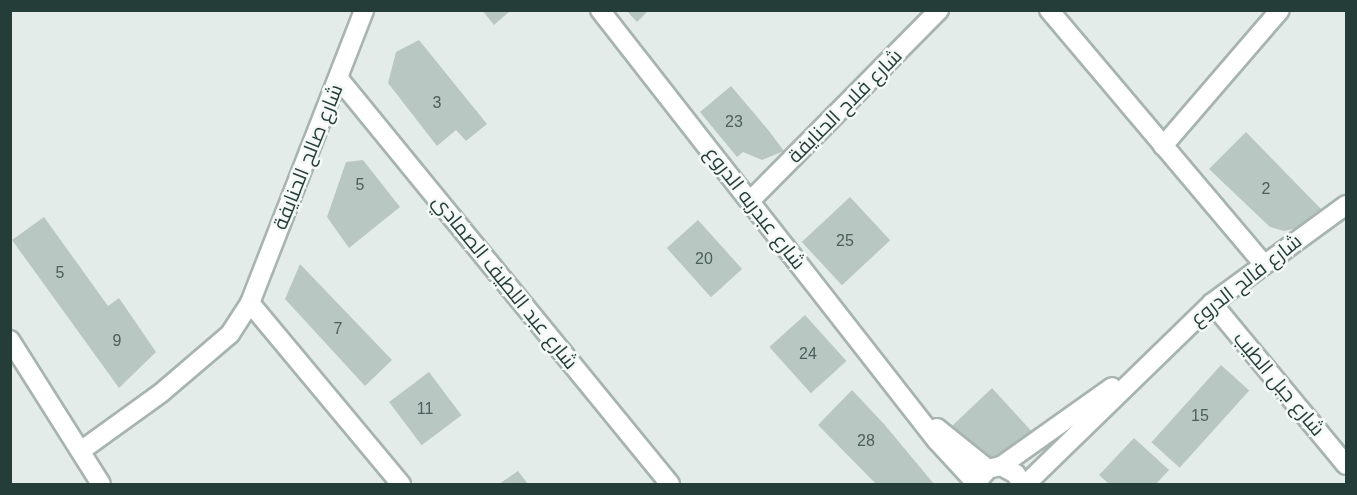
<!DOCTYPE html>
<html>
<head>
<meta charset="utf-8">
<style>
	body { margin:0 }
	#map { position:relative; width:1357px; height:495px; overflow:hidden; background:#e4ece9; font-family:Helvetica,Cairo,sans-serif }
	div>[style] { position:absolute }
	.building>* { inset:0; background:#b9c7c3; transform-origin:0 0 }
	.roads { filter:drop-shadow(2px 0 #a7b4b0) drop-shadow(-2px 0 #a7b4b0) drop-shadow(0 2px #a7b4b0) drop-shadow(0 -2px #a7b4b0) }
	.street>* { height:18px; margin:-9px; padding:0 9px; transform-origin:9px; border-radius:9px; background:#fff }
	.secondary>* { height:18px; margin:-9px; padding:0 9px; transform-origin:9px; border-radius:9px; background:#fff }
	span { translate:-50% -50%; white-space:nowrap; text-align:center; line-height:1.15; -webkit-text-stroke:5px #f4f9f7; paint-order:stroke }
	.number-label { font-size:16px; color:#4a605b }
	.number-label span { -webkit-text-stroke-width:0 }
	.street-label { font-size:20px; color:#253d38 }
	.frame { position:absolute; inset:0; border:12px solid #253d38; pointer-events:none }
</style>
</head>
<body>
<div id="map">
	<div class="building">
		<i style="clip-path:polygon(482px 10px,511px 10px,494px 25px)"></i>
		<i style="clip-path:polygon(626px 10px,649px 10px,637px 22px)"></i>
		<i style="clip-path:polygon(419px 40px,487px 124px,466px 141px,456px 130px,437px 146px,388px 83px,396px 52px)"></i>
		<i style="clip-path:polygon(731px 86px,769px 131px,784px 151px,762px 160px,743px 152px,737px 157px,700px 112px)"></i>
		<i style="clip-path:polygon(1246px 132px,1322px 210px,1297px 228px,1284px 231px,1270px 227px,1209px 169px)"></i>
		<i style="clip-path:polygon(363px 160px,400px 207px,349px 248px,327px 217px,346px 162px)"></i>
		<i style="left:850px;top:197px;width:59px;height:66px;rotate:47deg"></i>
		<i style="clip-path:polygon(44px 217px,108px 306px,119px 298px,156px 352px,119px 388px,12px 240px)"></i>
		<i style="left:698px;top:220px;width:66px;height:42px;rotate:48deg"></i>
		<i style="clip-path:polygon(300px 264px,392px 360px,365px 386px,285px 299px)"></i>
		<i style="left:805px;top:315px;width:62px;height:48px;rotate:48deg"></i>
		<i style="left:1221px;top:365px;width:38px;height:104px;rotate:42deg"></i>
		<i style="left:429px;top:372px;width:54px;height:50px;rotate:53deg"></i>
		<i style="clip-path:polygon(992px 388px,1034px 434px,1006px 458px,985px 457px,951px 427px)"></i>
		<i style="clip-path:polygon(852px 390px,884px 424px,934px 484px,876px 484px,818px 425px)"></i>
		<i style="clip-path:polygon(1134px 438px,1169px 470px,1156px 484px,1109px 484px,1099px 475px)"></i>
		<i style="clip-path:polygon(518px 471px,528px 484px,499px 484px)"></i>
	</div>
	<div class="roads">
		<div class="street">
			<i style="left:600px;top:10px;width:547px;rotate:51.98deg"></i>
			<i style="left:937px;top:441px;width:56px;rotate:47.2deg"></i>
			<i style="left:1049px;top:10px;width:331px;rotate:49.8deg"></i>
			<i style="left:339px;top:79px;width:523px;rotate:50.74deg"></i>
			<i style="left:1163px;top:146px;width:179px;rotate:-49.3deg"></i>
			<i style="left:750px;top:201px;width:269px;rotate:-45.3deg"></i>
			<i style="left:250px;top:303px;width:236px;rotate:50.2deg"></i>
			<i style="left:1212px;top:303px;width:210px;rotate:50.4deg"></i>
			<i style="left:937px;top:428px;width:65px;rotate:38.8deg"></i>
			<i style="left:82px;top:450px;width:97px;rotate:-35.8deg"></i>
			<i style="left:161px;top:393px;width:91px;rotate:-40.5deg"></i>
			<i style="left:230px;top:334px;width:37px;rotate:-57deg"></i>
			<i style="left:250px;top:303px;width:314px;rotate:-68.7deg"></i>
		</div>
		<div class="secondary">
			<i style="left:10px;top:340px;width:170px;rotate:57.7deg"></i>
			<i style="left:1001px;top:466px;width:136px;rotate:-35.4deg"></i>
			<i style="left:975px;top:484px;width:20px;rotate:-49deg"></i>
			<i style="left:988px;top:469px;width:13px;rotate:-13deg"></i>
			<i style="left:1001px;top:466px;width:17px;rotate:28deg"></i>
			<i style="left:1016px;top:474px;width:11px;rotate:63deg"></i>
			<i style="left:1026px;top:484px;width:260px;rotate:-44.2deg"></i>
			<i style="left:1212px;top:303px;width:166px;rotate:-36.2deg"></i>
		</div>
	</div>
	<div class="number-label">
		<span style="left:437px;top:103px">3</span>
		<span style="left:734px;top:122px">23</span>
		<span style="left:360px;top:185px">5</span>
		<span style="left:1266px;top:189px">2</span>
		<span style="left:845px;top:241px">25</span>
		<span style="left:704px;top:259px">20</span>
		<span style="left:60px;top:273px">5</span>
		<span style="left:338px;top:329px">7</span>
		<span style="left:117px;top:341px">9</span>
		<span style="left:808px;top:354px">24</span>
		<span style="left:425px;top:409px">11</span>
		<span style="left:1200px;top:416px">15</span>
		<span style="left:866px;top:441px">28</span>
	</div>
	<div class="street-label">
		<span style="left:845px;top:106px;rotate:-45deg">شارع فلاح الحنايفة</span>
		<span style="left:308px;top:157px;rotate:-68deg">شارع صالح الحنايفة</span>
		<span style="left:755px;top:208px;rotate:52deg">شارع عبدربه الدروع</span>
		<span style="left:1246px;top:280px;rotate:-38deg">شارع فالح الدروع</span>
		<span style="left:505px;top:282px;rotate:51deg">شارع عبد اللطيف الصمادي</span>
		<span style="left:1279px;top:384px;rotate:50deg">شارع جبل الطيب</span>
	</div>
	<div class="frame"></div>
</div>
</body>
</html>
